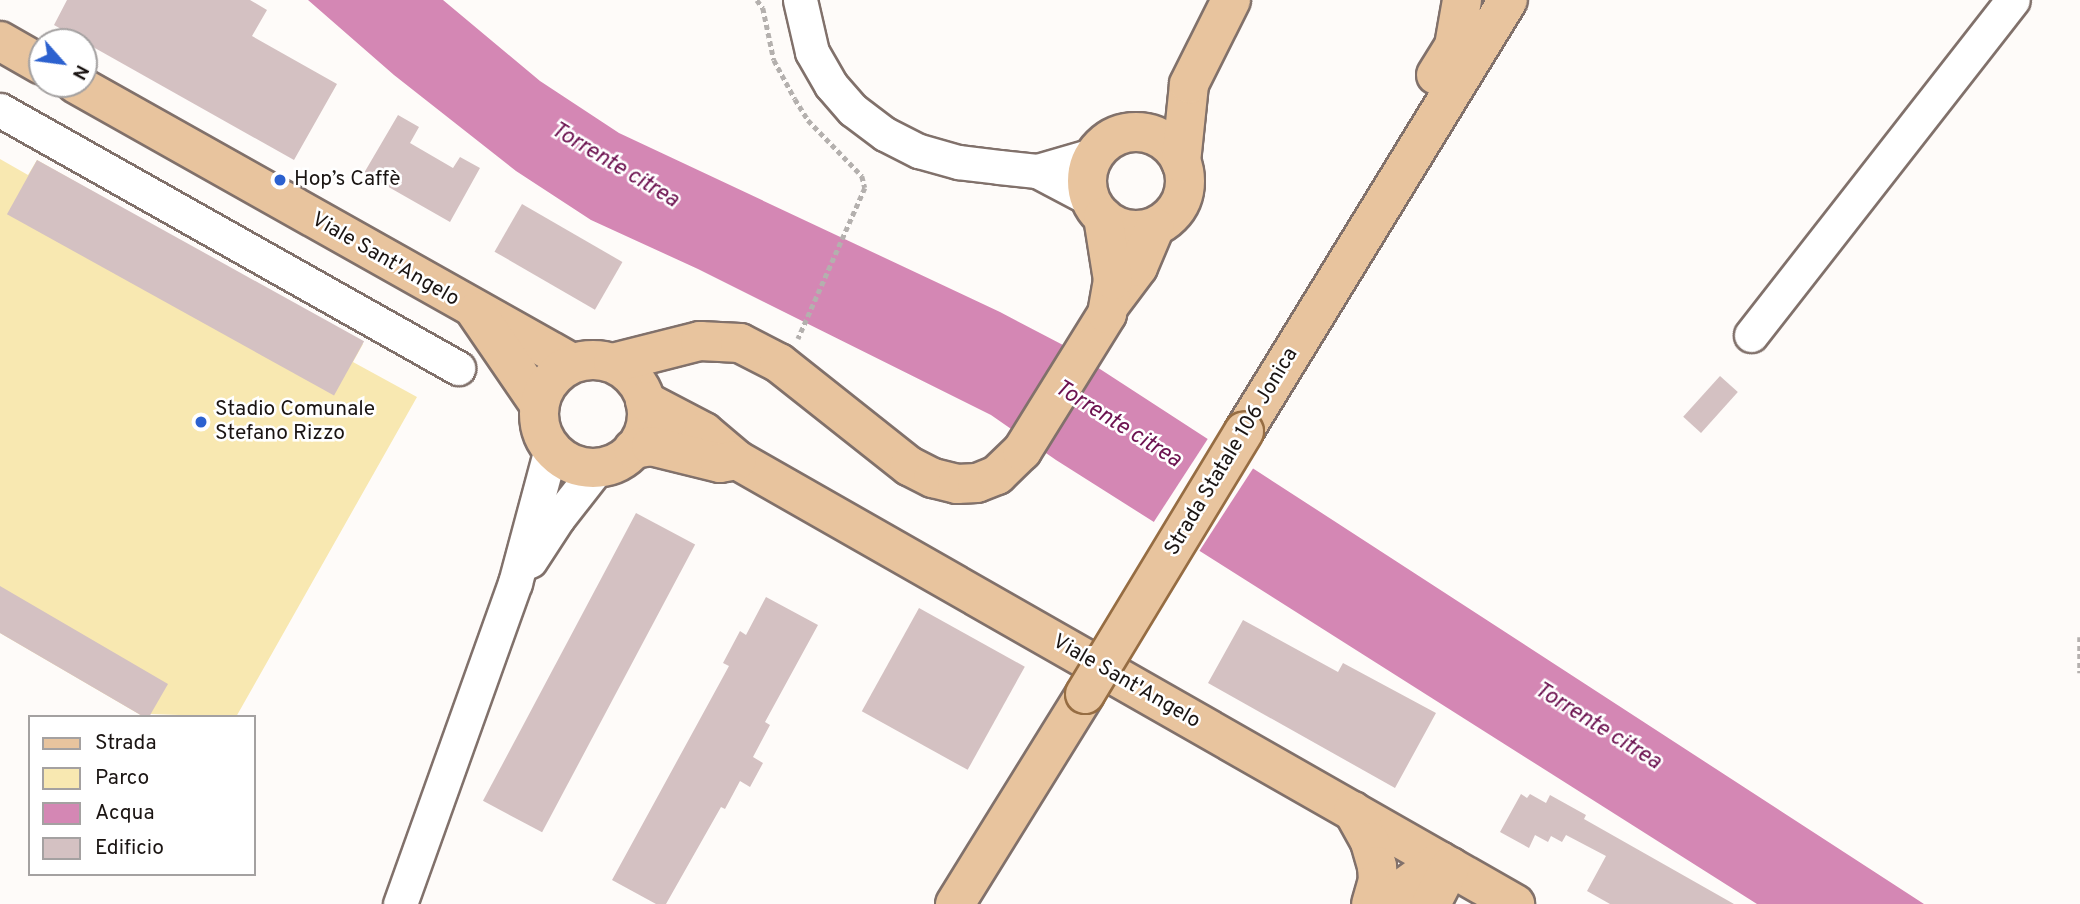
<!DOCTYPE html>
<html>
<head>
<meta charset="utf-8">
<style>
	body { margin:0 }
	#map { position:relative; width:2080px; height:904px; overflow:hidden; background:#fefbf9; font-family:Overpass,sans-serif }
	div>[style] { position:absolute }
	.green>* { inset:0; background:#f8e8b1 }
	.water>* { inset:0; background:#d487b4 }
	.pier>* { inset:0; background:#fefbf9; transform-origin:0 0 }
	.building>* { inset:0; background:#d4c1c2; transform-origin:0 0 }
	.path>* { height:4.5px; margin-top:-2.25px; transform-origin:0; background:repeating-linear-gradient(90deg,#b4b0ae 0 5px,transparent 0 8.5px) }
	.roads { filter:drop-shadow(2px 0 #81716b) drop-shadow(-2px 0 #81716b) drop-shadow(0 2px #81716b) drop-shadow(0 -2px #81716b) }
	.minor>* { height:33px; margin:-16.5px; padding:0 16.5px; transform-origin:16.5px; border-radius:16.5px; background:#fff }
	.major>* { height:38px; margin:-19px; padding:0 19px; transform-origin:19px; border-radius:19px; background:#e8c49e }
	.major>.ring { margin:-19px; padding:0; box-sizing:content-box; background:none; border:38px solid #e8c49e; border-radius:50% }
	.bridges { filter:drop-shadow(2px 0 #966d43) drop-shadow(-2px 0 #966d43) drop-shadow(0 2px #966d43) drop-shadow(0 -2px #966d43) }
	.major-bridge>* { height:38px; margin:-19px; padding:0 19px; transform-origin:19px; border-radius:19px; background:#e8c49e }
	.dots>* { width:19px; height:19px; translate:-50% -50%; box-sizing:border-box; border:4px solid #fff; border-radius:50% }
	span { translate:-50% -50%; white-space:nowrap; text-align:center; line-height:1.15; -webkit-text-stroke:5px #fff; paint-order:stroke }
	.poi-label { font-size:21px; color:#1b1513 }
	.left { translate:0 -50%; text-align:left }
	.street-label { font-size:21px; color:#1b1513 }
	.water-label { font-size:23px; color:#6c1250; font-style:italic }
	.legend { position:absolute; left:28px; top:715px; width:228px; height:161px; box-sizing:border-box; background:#fff; border:2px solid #a4a1a1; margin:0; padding:9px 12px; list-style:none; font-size:21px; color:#1b1513 }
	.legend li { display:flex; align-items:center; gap:14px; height:35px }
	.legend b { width:35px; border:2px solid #a4a1a1 }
	.north { position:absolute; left:28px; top:28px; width:70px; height:70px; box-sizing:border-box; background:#fff; border:2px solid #a4a1a1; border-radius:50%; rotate:118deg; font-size:19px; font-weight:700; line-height:28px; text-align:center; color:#1b1513 }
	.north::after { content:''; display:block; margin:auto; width:24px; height:32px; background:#2c61cf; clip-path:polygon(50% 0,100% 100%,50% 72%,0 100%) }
</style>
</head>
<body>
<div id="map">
	<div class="green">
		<i style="clip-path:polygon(0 159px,28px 175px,37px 160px,363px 344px,353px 362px,417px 397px,236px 717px,151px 714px,144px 717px,0 633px)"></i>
	</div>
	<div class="water">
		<i style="clip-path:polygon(308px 0,443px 0,540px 81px,619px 133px,1000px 312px,1063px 345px,1924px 904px,1757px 904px,1056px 460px,991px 415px,698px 269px,591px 220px,516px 171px,394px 75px)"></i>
	</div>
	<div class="pier">
		<i style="left:1209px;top:437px;width:54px;height:105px;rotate:33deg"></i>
	</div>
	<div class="building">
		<i style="clip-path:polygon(67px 0,250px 0,267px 10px,252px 36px,337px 84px,294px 160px,54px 25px)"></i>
		<i style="clip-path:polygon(398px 115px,419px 127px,410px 143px,453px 168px,460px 157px,480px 168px,450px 222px,364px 173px)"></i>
		<i style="left:37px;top:160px;width:374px;height:62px;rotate:29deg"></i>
		<i style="left:522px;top:204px;width:116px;height:55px;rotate:30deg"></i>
		<i style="left:1720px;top:376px;width:24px;height:55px;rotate:42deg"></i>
		<i style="left:636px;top:513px;width:67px;height:326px;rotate:28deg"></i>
		<i style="clip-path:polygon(0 586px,168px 684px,149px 717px,144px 717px,0 633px)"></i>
		<i style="clip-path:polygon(766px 597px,818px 625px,765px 722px,770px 725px,753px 757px,763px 763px,750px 787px,740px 781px,725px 809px,721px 807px,666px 904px,656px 904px,612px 880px,729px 666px,723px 663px,740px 631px,746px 635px)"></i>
		<i style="left:919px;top:608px;width:121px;height:118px;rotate:29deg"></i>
		<i style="clip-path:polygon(1243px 620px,1338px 672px,1343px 663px,1436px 713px,1395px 788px,1208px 683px)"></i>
		<i style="clip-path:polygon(1521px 794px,1527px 798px,1530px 794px,1546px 803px,1550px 795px,1586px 815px,1584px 819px,1734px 904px,1610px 904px,1587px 891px,1606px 856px,1566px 835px,1562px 842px,1551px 836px,1548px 842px,1535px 835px,1529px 848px,1500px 832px)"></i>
	</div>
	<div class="path">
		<i style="left:757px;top:0;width:10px;rotate:53deg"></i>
		<i style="left:763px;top:8px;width:53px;rotate:78.1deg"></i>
		<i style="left:774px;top:60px;width:44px;rotate:61.7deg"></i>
		<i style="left:795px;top:99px;width:25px;rotate:58deg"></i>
		<i style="left:808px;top:120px;width:78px;rotate:46deg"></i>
		<i style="left:862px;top:176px;width:12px;rotate:76deg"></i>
		<i style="left:865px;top:188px;width:165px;rotate:113.9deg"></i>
		<i style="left:2080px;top:637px;width:36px;rotate:90deg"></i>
	</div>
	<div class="roads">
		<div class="minor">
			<i style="left:800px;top:0;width:53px;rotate:77deg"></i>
			<i style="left:812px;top:52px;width:38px;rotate:60deg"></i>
			<i style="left:831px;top:85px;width:33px;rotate:49deg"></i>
			<i style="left:853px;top:110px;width:40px;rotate:37deg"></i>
			<i style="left:885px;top:134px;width:38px;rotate:27deg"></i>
			<i style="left:919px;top:151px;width:41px;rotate:15.8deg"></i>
			<i style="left:958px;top:162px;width:41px;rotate:7deg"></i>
			<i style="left:999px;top:167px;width:38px;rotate:6deg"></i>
			<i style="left:1037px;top:171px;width:61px;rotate:-16.1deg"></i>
			<i style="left:0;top:110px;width:526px;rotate:29.39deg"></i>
			<i style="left:1037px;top:171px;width:60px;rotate:27.8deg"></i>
			<i style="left:1751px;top:335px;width:425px;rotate:-52deg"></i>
			<i style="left:530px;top:561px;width:51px;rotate:-56.9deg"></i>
			<i style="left:558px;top:518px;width:65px;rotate:-51.9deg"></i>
			<i style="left:400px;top:904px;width:341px;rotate:-70.3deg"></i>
			<i style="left:515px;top:583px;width:139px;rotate:-75deg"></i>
		</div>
		<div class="major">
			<i style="left:0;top:41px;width:48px;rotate:29.7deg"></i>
			<i style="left:1436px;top:75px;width:34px;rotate:-58deg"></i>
			<i style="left:1454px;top:46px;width:47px;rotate:-80.1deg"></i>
			<i style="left:76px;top:84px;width:569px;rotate:29.36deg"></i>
			<i class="ring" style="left:1087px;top:132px;width:60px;height:60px"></i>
			<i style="left:1181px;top:162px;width:78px;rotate:-84.1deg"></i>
			<i style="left:1189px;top:84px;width:94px;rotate:-63.4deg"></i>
			<i style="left:1111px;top:303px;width:45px;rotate:-53.1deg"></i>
			<i style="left:1138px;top:267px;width:43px;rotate:-67deg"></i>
			<i style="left:476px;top:312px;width:112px;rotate:55.6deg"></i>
			<i class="ring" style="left:539px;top:360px;width:70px;height:70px"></i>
			<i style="left:613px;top:363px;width:90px;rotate:-14.2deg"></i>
			<i style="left:700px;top:341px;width:40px;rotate:2.9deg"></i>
			<i style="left:740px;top:343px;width:44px;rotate:27.1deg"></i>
			<i style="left:779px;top:363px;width:166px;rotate:38.4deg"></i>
			<i style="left:909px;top:466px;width:27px;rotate:27deg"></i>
			<i style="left:933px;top:478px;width:25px;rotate:14deg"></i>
			<i style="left:957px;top:484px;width:20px;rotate:-3deg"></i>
			<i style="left:977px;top:483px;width:22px;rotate:-22deg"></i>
			<i style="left:997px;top:475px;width:35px;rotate:-44deg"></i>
			<i style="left:1022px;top:451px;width:161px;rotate:-58.2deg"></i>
			<i style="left:1107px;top:314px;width:35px;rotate:-80deg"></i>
			<i style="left:1113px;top:280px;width:64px;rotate:-99deg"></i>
			<i style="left:645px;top:401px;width:67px;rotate:27.7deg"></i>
			<i style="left:704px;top:432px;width:43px;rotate:40.3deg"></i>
			<i style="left:737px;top:460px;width:896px;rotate:29.71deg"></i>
			<i style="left:1244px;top:431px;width:505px;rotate:-58.51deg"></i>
			<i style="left:633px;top:449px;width:18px;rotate:-9deg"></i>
			<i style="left:651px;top:446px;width:71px;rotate:13.8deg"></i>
			<i style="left:720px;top:463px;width:17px;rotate:-10deg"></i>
			<i style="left:1353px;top:811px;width:35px;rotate:61deg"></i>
			<i style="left:1370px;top:842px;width:25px;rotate:74deg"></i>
			<i style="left:1377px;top:866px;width:14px;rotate:86deg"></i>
			<i style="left:1378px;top:880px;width:25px;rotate:106deg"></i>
			<i style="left:955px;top:904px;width:247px;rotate:-58.2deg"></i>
			<i style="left:1381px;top:904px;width:73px;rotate:-36.1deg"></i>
			<i style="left:1431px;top:904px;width:42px;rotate:-62.8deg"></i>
		</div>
	</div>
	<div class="bridges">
		<div class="major-bridge">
			<i style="left:1085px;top:694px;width:307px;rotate:-58.8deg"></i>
		</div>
	</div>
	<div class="dots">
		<i style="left:280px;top:180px;background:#2c61cf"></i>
		<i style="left:201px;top:422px;background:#2c61cf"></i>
	</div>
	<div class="poi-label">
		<span class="left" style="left:294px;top:180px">Hop’s Caffè</span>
		<span class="left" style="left:215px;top:422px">Stadio Comunale<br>Stefano Rizzo</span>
	</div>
	<div class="street-label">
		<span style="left:385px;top:260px;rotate:30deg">Viale Sant'Angelo</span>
		<span style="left:1232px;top:452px;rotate:-59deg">Strada Statale 106 Jonica</span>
		<span style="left:1126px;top:682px;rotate:30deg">Viale Sant'Angelo</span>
	</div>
	<div class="water-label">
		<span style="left:614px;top:166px;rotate:31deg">Torrente citrea</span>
		<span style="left:1117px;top:425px;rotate:32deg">Torrente citrea</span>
		<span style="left:1597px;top:727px;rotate:32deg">Torrente citrea</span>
	</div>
	<ul class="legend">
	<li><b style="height:9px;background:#e8c49e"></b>Strada</li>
	<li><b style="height:19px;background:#f8e8b1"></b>Parco</li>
	<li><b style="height:19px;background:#d487b4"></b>Acqua</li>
	<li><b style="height:19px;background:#d4c1c2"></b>Edificio</li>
	</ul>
	<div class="north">N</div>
</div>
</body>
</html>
